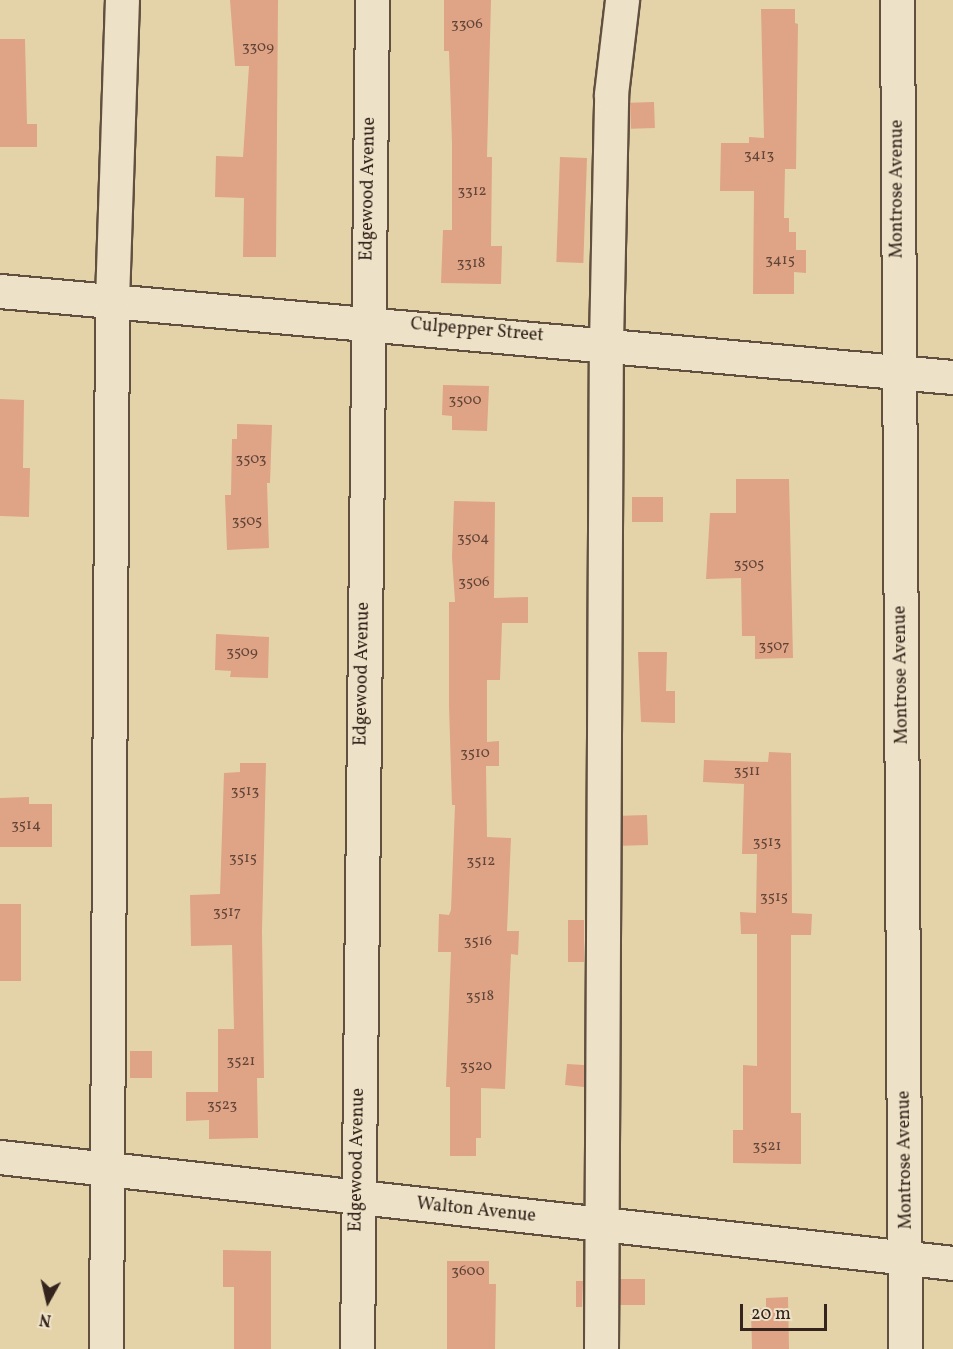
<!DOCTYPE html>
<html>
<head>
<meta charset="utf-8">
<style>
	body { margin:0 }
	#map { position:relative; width:953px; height:1349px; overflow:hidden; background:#e4d3a9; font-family:Vollkorn,serif }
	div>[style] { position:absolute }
	.building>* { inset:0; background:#dfa386; transform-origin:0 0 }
	.roads { filter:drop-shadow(2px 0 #615040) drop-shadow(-2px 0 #615040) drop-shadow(0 2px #615040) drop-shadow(0 -2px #615040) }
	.minor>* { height:33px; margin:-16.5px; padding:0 16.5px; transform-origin:16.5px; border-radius:16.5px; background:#ede2c7 }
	span { translate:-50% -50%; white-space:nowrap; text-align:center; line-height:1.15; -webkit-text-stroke:6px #ede2c7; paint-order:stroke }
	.number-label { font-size:15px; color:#604437 }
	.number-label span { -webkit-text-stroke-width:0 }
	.street-label { font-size:18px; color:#35241d }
	.north { position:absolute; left:18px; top:1271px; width:60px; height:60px; -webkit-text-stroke:4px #ede2c7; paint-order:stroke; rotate:188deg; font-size:16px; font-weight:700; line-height:24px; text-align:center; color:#35241d }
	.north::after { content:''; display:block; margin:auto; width:21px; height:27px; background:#35241d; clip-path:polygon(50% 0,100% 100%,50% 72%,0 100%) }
	.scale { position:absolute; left:740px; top:1304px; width:87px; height:27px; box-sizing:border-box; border:3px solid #35241d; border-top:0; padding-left:8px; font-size:18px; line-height:21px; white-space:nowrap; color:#35241d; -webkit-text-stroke:4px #ede2c7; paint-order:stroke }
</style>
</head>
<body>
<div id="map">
	<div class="building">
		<i style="clip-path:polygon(230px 0,278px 0,276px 257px,243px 257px,244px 198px,215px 197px,216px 156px,243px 157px,249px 66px,235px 66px)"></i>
		<i style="clip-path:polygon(444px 0,491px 0,487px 157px,492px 157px,491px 246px,502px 246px,501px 284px,441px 283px,443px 230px,452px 230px,452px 144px,449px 51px,444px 51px)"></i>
		<i style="clip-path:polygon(761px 9px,795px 9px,795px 23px,798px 24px,796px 169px,785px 169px,784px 218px,789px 218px,789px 232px,796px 232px,796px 250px,806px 250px,806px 273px,794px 272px,794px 294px,753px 294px,754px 191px,720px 191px,721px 143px,749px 143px,749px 137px,764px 138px)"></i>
		<i style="clip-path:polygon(0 39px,25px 39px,27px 124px,37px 124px,37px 147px,0 147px)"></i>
		<i style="left:654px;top:102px;width:26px;height:24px;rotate:88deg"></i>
		<i style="left:560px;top:157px;width:27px;height:105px;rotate:2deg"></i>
		<i style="clip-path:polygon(443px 385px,489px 386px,487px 431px,452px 430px,452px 416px,442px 415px)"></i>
		<i style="clip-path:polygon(0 399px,24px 400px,23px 468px,30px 468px,29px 517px,0 516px)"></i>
		<i style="clip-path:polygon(237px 424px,272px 425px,270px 483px,267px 483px,269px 548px,227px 550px,225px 495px,231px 495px,232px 439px,237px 439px)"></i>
		<i style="clip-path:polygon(736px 479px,789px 479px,793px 658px,755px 659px,755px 636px,742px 636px,741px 578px,706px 579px,710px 513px,736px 513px)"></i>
		<i style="left:632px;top:497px;width:31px;height:25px"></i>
		<i style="clip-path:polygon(454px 501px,495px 502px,494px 598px,528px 597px,528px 623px,502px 623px,500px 680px,487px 680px,487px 742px,499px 741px,499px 766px,486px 766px,487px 837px,511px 838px,507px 931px,519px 931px,518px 955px,511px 954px,505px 1089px,481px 1088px,481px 1138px,476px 1138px,476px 1156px,450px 1156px,450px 1087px,446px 1087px,451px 952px,438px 952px,439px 914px,449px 915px,451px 910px,455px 805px,452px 805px,449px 705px,449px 602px,455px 602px,452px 557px)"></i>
		<i style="clip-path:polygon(216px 634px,269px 637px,268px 678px,230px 677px,231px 671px,215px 670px)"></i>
		<i style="clip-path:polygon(638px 652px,667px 652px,666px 691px,675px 691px,675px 723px,641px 722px)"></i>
		<i style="clip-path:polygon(769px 752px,791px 753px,792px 913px,812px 914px,811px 935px,791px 935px,791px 1113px,801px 1113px,801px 1164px,733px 1163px,733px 1130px,743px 1130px,743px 1065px,757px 1066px,757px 934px,741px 934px,740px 912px,756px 913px,757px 854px,742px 854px,744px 784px,703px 782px,704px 760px,768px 762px)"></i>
		<i style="clip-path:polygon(240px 763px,266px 763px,262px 931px,264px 1078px,257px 1078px,258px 1138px,209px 1139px,209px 1120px,186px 1121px,186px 1092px,218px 1092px,218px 1029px,234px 1029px,232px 945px,191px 946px,190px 895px,220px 894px,224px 773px,240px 772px)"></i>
		<i style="clip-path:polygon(29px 797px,29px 804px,52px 804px,52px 847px,0 847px,0 798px)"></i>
		<i style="left:647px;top:815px;width:30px;height:25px;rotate:88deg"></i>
		<i style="left:0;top:904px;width:21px;height:77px"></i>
		<i style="left:568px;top:920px;width:16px;height:42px"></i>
		<i style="left:130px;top:1051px;width:22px;height:27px"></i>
		<i style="clip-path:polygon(567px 1064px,584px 1065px,584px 1087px,565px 1085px)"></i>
		<i style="clip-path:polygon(223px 1250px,271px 1251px,271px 1349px,234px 1349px,234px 1287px,223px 1287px)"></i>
		<i style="clip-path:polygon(447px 1261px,489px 1261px,489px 1284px,496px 1284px,495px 1349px,447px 1349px)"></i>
		<i style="left:645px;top:1279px;width:26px;height:25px;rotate:90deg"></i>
		<i style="clip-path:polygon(576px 1281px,583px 1281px,582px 1307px,576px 1307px)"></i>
		<i style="clip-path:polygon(788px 1297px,789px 1349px,752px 1349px,751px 1309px,766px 1308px,766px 1298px)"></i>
	</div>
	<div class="roads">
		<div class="minor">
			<i style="left:897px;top:0;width:1349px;rotate:89.66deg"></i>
			<i style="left:0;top:291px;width:957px;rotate:5.16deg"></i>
			<i style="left:0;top:1157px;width:959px;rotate:6.35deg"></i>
			<i style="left:106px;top:1349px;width:1049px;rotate:-89.67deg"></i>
			<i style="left:112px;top:300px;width:300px;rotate:-88.1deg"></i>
			<i style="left:357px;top:1349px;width:1349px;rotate:-89.36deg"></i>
			<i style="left:601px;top:1349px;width:1006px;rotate:-89.72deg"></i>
			<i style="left:606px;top:343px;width:249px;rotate:-88.8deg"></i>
			<i style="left:611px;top:94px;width:95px;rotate:-83.3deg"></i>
		</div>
	</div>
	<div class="number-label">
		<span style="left:467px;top:25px">3306</span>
		<span style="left:258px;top:48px">3309</span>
		<span style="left:759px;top:156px">3413</span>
		<span style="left:472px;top:192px">3312</span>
		<span style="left:780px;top:261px">3415</span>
		<span style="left:471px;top:264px">3318</span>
		<span style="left:465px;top:401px">3500</span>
		<span style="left:251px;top:460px">3503</span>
		<span style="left:247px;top:522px">3505</span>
		<span style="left:473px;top:539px">3504</span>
		<span style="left:749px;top:565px">3505</span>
		<span style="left:474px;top:583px">3506</span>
		<span style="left:774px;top:647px">3507</span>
		<span style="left:242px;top:653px">3509</span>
		<span style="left:475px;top:754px">3510</span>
		<span style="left:747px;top:772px">3511</span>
		<span style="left:245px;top:792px">3513</span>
		<span style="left:26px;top:826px">3514</span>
		<span style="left:767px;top:843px">3513</span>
		<span style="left:243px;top:859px">3515</span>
		<span style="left:481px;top:862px">3512</span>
		<span style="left:774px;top:898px">3515</span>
		<span style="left:227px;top:913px">3517</span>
		<span style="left:478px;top:942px">3516</span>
		<span style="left:480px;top:997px">3518</span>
		<span style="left:241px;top:1062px">3521</span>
		<span style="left:476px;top:1067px">3520</span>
		<span style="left:222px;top:1106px">3523</span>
		<span style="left:767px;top:1147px">3521</span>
		<span style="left:468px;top:1272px">3600</span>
	</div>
	<div class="street-label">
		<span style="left:369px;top:189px;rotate:-89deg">Edgewood Avenue</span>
		<span style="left:898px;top:189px;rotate:-90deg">Montrose Avenue</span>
		<span style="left:477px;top:331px;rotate:5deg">Culpepper Street</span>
		<span style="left:363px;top:674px;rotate:-89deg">Edgewood Avenue</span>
		<span style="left:902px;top:675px;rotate:-91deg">Montrose Avenue</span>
		<span style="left:358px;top:1160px;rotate:-89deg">Edgewood Avenue</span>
		<span style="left:906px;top:1160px;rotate:-91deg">Montrose Avenue</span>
		<span style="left:476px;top:1211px;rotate:6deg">Walton Avenue</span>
	</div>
	<div class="north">N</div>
	<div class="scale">20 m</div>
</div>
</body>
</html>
